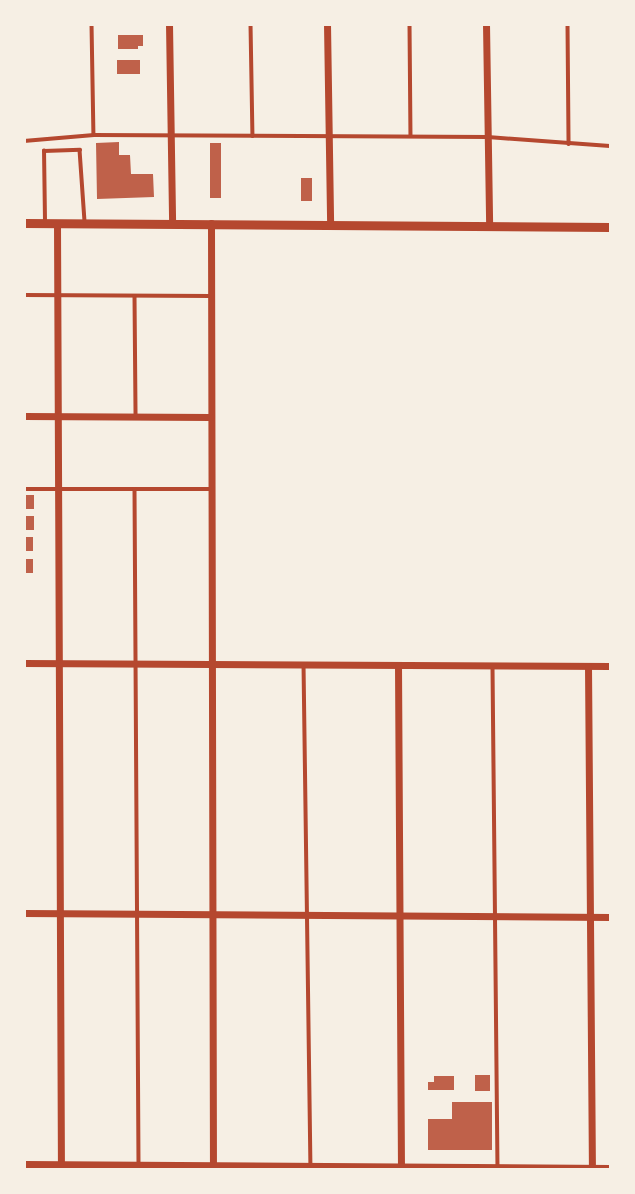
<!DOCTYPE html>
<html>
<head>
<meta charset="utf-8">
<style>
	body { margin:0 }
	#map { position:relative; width:635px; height:1194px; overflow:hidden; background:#f6efe4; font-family:"Golos Text",sans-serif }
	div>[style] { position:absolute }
	.building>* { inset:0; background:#bf614a; transform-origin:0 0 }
	.service>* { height:3.5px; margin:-1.75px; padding:0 1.75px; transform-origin:1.75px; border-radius:1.75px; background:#b5482f }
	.minor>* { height:7px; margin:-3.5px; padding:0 3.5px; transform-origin:3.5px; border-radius:3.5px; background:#b5482f }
	.tertiary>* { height:9px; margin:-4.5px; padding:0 4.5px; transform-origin:4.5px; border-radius:4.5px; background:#b5482f }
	span { translate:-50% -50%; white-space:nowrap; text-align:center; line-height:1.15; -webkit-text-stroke:7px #f6efe4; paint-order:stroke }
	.frame { position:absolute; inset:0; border:26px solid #f6efe4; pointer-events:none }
</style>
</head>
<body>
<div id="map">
	<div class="building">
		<i style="clip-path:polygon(118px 35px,143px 35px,143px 46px,138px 46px,138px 49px,118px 49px)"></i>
		<i style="left:117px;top:60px;width:23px;height:14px"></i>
		<i style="clip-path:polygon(119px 142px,119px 155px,130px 155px,131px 174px,153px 174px,154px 197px,97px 199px,96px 143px)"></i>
		<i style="left:221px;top:143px;width:55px;height:11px;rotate:90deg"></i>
		<i style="left:301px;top:178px;width:11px;height:23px"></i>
		<i style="left:24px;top:495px;width:10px;height:14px"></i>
		<i style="left:24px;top:516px;width:10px;height:14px"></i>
		<i style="left:24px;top:537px;width:9px;height:14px"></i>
		<i style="left:24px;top:559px;width:9px;height:14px"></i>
		<i style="left:490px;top:1075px;width:16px;height:15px;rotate:90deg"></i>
		<i style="clip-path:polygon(434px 1076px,454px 1076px,454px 1090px,428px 1090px,428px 1082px,434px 1082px)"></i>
		<i style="clip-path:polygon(452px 1102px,492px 1102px,492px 1150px,428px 1150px,428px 1119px,452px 1119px)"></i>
	</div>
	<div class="service">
		<i style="left:92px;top:24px;width:110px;rotate:89deg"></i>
		<i style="left:251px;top:24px;width:112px;rotate:89deg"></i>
		<i style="left:410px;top:24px;width:112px;rotate:89.5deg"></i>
		<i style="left:568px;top:24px;width:120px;rotate:89.5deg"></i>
		<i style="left:24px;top:141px;width:70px;rotate:-4.9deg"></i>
		<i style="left:94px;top:135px;width:394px;rotate:0.3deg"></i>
		<i style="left:488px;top:137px;width:122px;rotate:4.2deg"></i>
		<i style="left:45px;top:221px;width:70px;rotate:-90.8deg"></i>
		<i style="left:44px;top:151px;width:36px;rotate:-2deg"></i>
		<i style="left:80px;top:150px;width:71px;rotate:86deg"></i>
		<i style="left:24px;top:295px;width:187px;rotate:0.3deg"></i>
		<i style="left:135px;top:296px;width:120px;rotate:89.5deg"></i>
		<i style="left:24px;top:489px;width:187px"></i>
		<i style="left:135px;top:489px;width:681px;rotate:89.66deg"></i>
		<i style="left:304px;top:664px;width:506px;rotate:89.21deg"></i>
		<i style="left:493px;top:667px;width:500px;rotate:89.43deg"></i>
	</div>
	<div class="minor">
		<i style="left:169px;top:24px;width:199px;rotate:89.1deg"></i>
		<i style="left:327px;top:24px;width:200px;rotate:89.1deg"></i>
		<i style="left:486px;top:24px;width:201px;rotate:89.1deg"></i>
		<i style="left:211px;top:223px;width:947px;rotate:89.88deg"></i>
		<i style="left:57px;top:224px;width:946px;rotate:89.76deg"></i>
		<i style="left:24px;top:416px;width:187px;rotate:0.3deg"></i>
		<i style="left:24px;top:663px;width:586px;rotate:0.29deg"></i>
		<i style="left:398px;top:665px;width:503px;rotate:89.66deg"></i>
		<i style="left:588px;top:666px;width:504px;rotate:89.55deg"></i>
		<i style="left:24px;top:913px;width:586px;rotate:0.39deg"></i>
		<i style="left:24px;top:1164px;width:586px;rotate:0.39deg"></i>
	</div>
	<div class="tertiary">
		<i style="left:24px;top:223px;width:586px;rotate:0.39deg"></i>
	</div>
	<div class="frame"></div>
</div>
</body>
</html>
